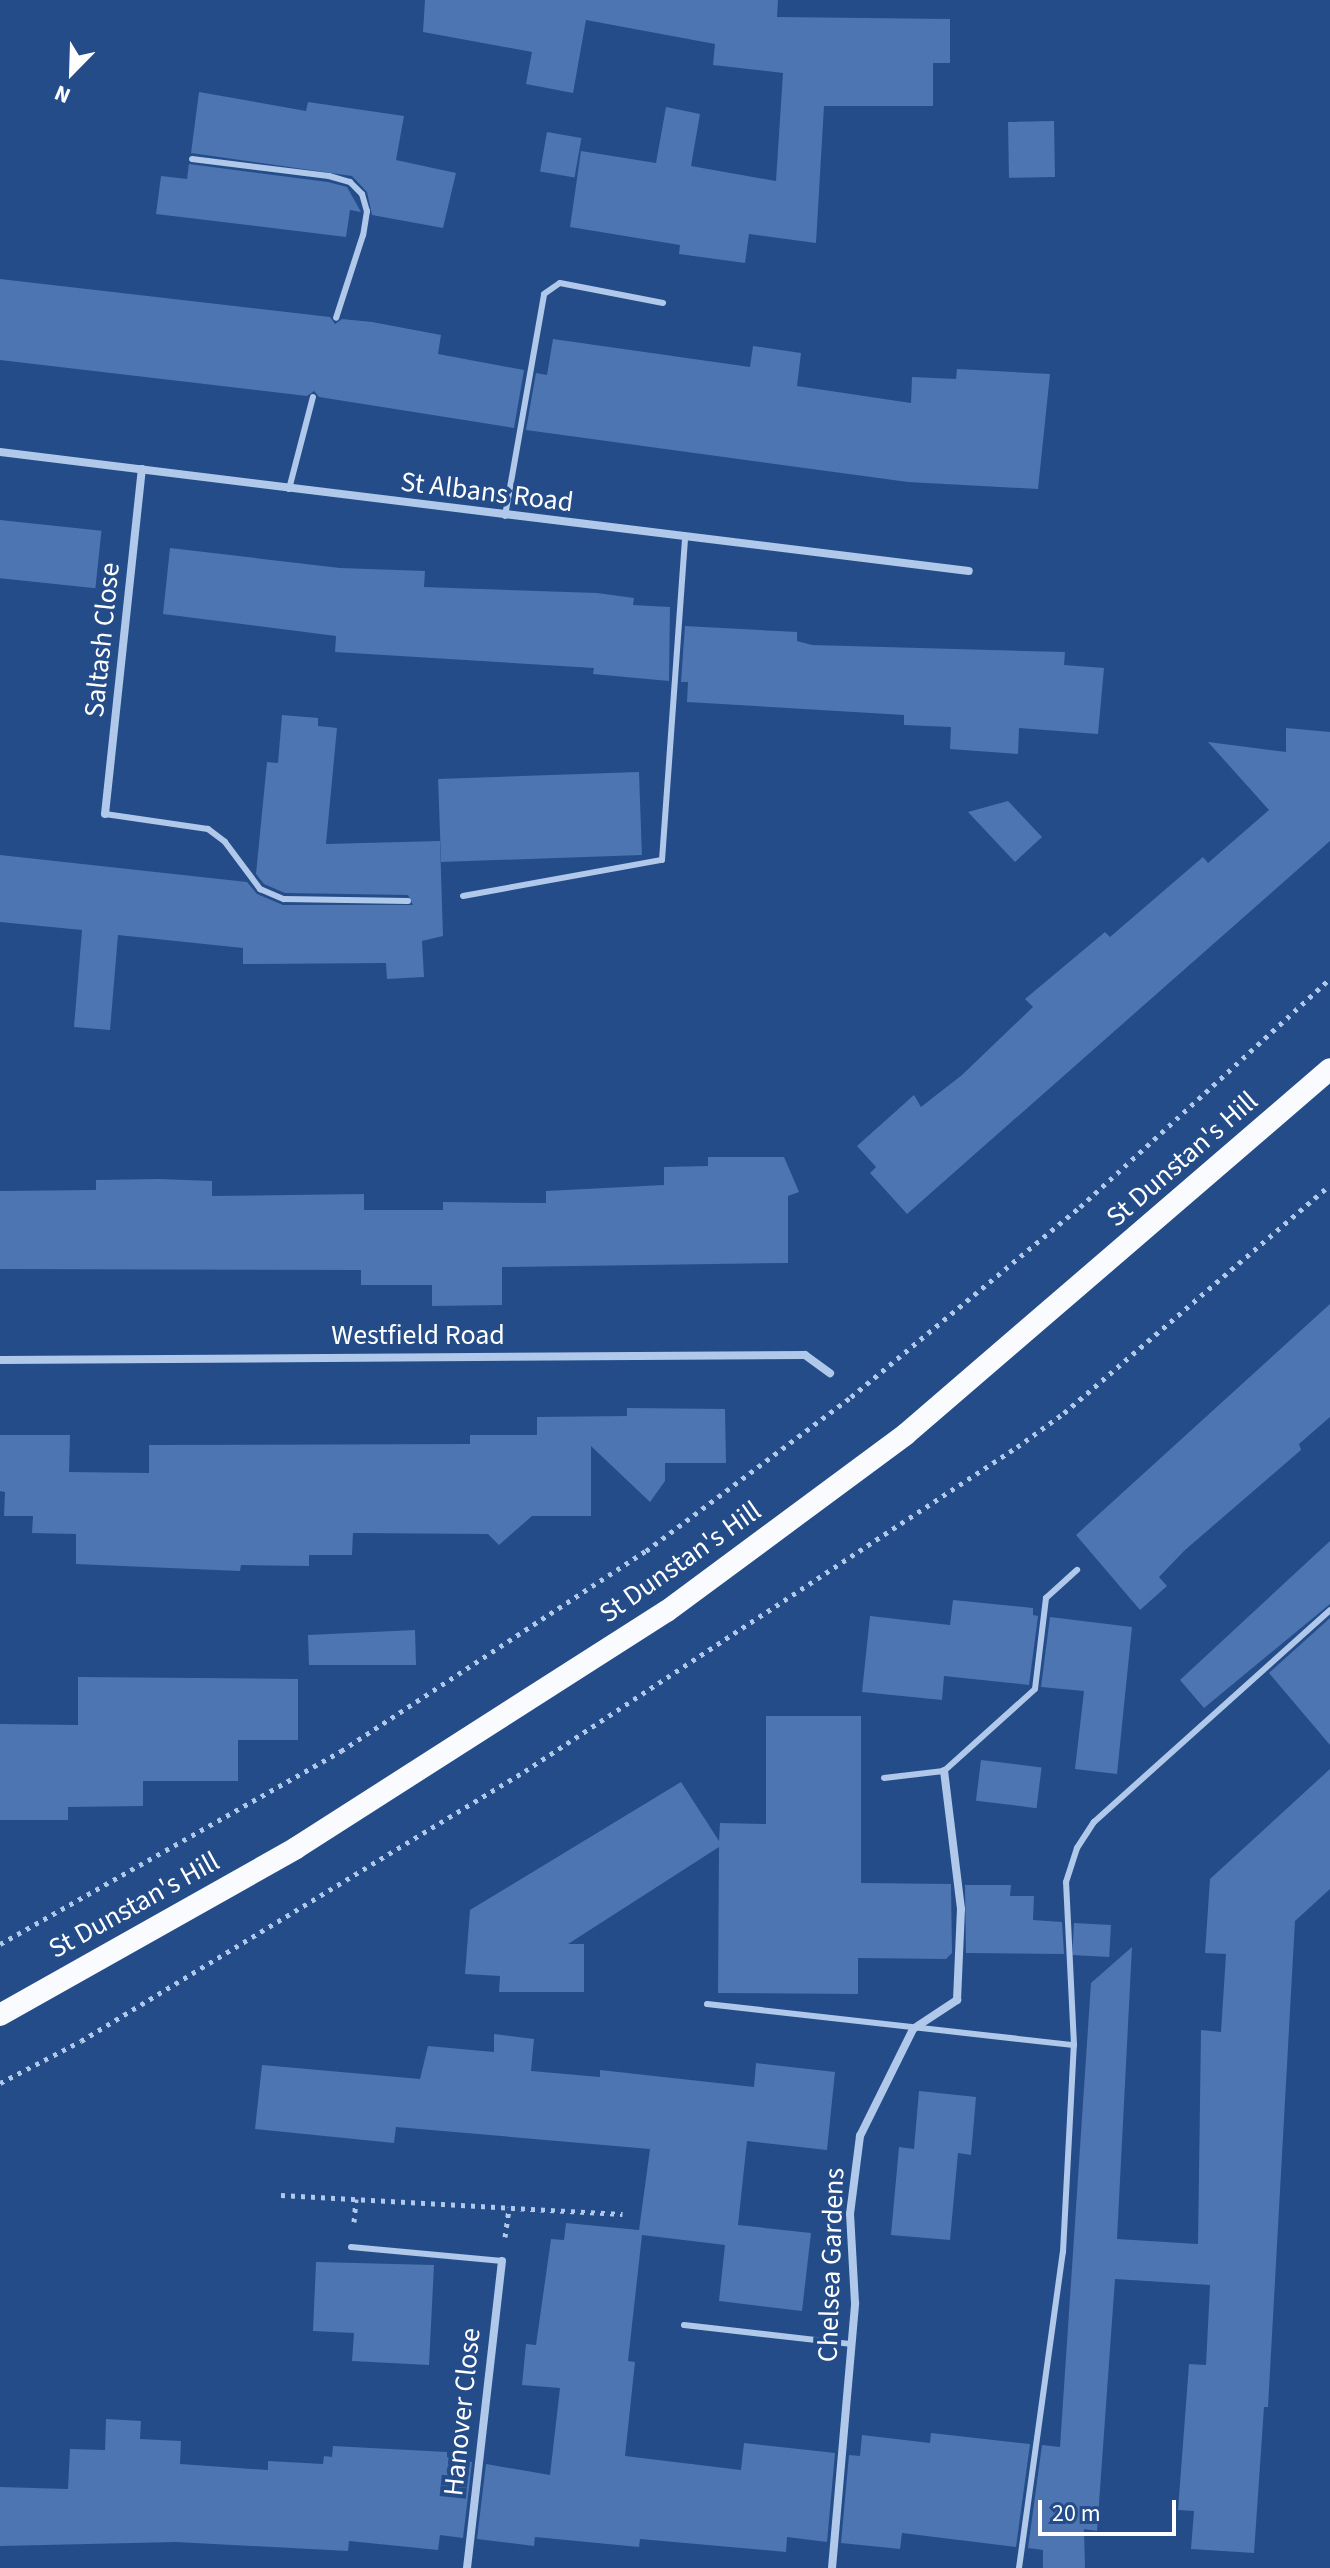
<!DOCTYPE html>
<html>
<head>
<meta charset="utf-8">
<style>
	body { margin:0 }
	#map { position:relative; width:1330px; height:2568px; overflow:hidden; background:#244c89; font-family:"Source Sans 3",sans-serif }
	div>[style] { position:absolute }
	.building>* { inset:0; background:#4c75b1; transform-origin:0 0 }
	.path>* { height:5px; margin-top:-2.5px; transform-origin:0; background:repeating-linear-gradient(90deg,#b0c8ea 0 4px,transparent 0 10px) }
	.service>* { height:6px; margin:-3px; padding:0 3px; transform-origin:3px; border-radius:3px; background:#b0c8ea }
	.minor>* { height:8px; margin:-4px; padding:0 4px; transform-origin:4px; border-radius:4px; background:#b0c8ea }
	.trunk>* { height:22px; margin:-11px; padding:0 11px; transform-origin:11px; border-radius:11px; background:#fafbfe }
	span { translate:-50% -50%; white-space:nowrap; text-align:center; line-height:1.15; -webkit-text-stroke:8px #244c89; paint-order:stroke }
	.street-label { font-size:28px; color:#fff }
	.north { position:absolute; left:32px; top:32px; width:80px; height:80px; -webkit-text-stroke:6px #244c89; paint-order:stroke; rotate:203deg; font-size:22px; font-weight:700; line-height:32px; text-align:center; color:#fff }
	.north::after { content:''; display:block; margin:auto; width:28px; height:36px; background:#fff; clip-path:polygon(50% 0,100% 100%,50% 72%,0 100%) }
	.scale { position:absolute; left:1038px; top:2500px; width:138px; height:36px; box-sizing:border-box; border:4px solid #fff; border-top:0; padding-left:10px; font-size:24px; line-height:28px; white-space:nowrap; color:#fff; -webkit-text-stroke:6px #244c89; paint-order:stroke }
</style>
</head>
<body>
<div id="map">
	<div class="building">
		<i style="clip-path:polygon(425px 0,778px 0,777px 17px,950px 19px,950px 63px,933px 63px,933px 106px,824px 106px,816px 243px,749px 234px,745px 263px,679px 254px,680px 245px,570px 227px,581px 151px,656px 163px,666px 107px,700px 114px,691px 166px,776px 181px,783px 73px,713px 65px,715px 44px,586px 20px,573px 93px,526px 84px,532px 52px,423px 32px)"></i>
		<i style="clip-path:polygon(199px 92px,306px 111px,308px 102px,404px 116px,396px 160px,456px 173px,443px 228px,372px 215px,367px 192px,352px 176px,191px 153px)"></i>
		<i style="left:1054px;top:121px;width:56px;height:46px;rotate:89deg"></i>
		<i style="left:547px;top:132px;width:35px;height:40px;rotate:10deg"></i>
		<i style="clip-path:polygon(189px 164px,328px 182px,347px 187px,361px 212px,350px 210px,346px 237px,156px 214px,161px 176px,187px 179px)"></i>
		<i style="clip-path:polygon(0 279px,330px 317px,335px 324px,342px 319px,372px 322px,441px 335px,438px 354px,524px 370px,514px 428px,319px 397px,314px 391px,307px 396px,0 360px)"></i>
		<i style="clip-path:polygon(553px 339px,750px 367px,753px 346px,801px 353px,797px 386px,911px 403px,912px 377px,956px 379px,957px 369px,1050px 374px,1038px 489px,908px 482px,526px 430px,536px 373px,547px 375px)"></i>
		<i style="left:0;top:520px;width:102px;height:58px;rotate:6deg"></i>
		<i style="clip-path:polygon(170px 548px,340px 568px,425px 571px,424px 587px,597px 593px,634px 598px,633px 605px,670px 607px,669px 681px,593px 674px,594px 668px,335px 652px,336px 636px,163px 614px)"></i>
		<i style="clip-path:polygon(685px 626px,797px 632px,797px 641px,812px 645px,1065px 652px,1064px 665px,1104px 668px,1098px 734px,1019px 728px,1018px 754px,950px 749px,951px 727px,904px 725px,904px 715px,687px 702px,688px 682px,681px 682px)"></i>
		<i style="clip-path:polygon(282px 715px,318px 718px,318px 726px,337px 728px,326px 844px,440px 841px,443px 936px,422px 941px,424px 977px,387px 979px,386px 963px,243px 964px,243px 948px,118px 935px,110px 1030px,74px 1027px,82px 930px,0 922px,0 855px,247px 882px,257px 894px,283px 905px,413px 905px,408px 895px,285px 893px,264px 884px,256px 874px,267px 762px,278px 763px)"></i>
		<i style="clip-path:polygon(1286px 728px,1330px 732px,1330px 841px,907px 1214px,870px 1173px,876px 1167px,857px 1146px,914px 1095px,921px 1107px,962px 1075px,1033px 1007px,1025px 999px,1105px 932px,1110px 937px,1203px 857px,1208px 863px,1269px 810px,1208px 742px,1286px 752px)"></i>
		<i style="left:639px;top:772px;width:83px;height:201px;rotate:88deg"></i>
		<i style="clip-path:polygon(1008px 801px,1042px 837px,1015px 862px,968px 812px)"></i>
		<i style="clip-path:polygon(708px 1157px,784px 1157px,799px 1192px,788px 1196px,788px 1263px,502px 1267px,502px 1305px,432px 1306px,432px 1285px,361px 1285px,361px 1270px,0 1269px,0 1191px,96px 1190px,96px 1180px,159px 1179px,212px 1181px,212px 1196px,364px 1194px,364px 1210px,443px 1210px,443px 1202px,546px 1203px,546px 1191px,664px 1185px,664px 1167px,708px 1166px)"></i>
		<i style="clip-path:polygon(1330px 1304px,1330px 1417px,1299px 1444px,1301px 1450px,1185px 1550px,1159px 1577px,1167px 1586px,1140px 1610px,1076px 1535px)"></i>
		<i style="clip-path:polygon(627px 1408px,725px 1409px,726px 1463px,665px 1463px,665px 1481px,650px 1502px,591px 1446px,591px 1516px,532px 1516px,499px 1545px,488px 1534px,353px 1533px,352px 1555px,309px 1555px,309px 1566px,241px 1565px,240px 1571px,76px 1564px,76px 1534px,32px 1533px,33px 1516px,4px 1516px,5px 1492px,0 1491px,0 1435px,70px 1435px,69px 1472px,149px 1473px,149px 1445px,470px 1444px,470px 1435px,537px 1435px,537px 1417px,627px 1416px)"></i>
		<i style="clip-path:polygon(1330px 1541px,1330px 1604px,1204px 1708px,1180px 1680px)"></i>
		<i style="clip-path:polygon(953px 1600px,1033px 1608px,1033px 1615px,1038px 1616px,1029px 1685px,944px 1676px,942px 1700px,862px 1692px,870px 1616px,950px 1625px)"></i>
		<i style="clip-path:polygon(1050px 1617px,1132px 1627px,1117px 1774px,1075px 1769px,1084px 1691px,1041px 1687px)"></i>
		<i style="clip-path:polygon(1330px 1618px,1330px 1745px,1269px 1673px)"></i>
		<i style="clip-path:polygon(415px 1630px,416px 1665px,309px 1665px,308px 1635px)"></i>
		<i style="clip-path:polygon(78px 1677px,298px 1679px,298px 1740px,238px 1740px,238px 1781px,143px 1781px,143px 1806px,68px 1807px,68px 1820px,0 1820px,0 1724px,78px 1725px)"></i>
		<i style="clip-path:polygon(766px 1716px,861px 1716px,861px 1883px,951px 1884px,952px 1953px,946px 1959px,858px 1958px,858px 1994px,718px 1993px,719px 1847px,568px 1944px,584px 1944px,584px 1992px,499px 1992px,500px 1976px,465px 1974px,470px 1910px,681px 1782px,719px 1841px,720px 1823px,766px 1824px)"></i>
		<i style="left:981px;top:1760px;width:61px;height:41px;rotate:7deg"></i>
		<i style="clip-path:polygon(1330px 1769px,1330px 1889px,1295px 1921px,1268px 2407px,1264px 2407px,1254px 2553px,1191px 2549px,1194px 2511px,1178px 2510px,1189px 2364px,1206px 2365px,1210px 2285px,1115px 2279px,1097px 2531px,1084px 2529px,1085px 2568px,1043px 2568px,1043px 2550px,1028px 2548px,1042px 2445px,1060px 2447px,1091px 1983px,1132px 1947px,1117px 2239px,1198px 2244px,1201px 2030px,1221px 2032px,1226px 1954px,1205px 1953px,1210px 1879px)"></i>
		<i style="clip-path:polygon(965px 1885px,1011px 1885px,1010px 1896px,1034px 1896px,1033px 1920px,1062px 1922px,1064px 1954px,966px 1953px)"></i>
		<i style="left:1074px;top:1923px;width:37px;height:32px;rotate:3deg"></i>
		<i style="clip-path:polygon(494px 2034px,534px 2039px,531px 2071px,600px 2077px,600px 2070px,754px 2087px,756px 2063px,835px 2072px,827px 2150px,747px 2141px,738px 2225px,811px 2233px,802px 2311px,719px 2301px,725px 2245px,642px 2235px,628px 2361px,635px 2362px,625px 2456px,741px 2470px,744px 2443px,835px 2453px,827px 2542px,787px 2537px,786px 2552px,640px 2539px,639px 2547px,535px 2537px,534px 2546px,477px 2539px,486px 2464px,550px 2475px,560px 2388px,522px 2385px,526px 2344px,536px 2345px,551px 2239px,564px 2240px,566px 2223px,639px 2230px,650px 2149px,396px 2127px,394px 2143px,255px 2129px,262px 2065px,420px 2079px,428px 2046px,494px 2052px)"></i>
		<i style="clip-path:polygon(919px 2091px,976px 2097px,971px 2155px,958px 2153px,950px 2240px,891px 2235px,899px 2147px,914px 2149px)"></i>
		<i style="clip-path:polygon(316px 2262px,434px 2265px,429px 2365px,352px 2361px,354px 2333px,313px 2331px)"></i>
		<i style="clip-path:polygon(106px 2419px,141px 2421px,140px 2439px,181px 2441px,180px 2464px,268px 2470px,268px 2461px,323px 2464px,324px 2456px,332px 2457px,333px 2446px,447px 2452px,447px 2457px,472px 2462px,463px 2538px,440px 2535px,438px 2550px,349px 2541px,348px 2551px,176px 2542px,0 2546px,0 2487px,68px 2489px,70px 2449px,105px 2450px)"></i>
		<i style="clip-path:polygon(931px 2433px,1030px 2444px,1016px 2547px,902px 2533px,900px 2549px,841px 2543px,849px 2455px,860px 2456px,862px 2435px,930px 2443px)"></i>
	</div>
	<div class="path">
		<i style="left:0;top:1944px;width:392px;rotate:-29.5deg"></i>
		<i style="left:341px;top:1751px;width:365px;rotate:-33.3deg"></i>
		<i style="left:646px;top:1551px;width:256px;rotate:-36.9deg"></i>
		<i style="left:851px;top:1397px;width:298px;rotate:-39.7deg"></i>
		<i style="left:1080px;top:1207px;width:338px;rotate:-42.4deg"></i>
		<i style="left:0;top:2083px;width:91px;rotate:-27.4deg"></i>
		<i style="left:81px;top:2041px;width:520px;rotate:-31.3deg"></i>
		<i style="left:525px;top:1771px;width:589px;rotate:-33.37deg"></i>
		<i style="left:1017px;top:1447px;width:58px;rotate:-35.9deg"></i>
		<i style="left:1064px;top:1413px;width:350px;rotate:-40.6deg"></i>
		<i style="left:281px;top:2195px;width:342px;rotate:3.2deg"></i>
		<i style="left:354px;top:2222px;width:23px;rotate:-85deg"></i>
		<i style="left:505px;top:2237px;width:30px;rotate:-82deg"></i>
	</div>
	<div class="service">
		<i style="left:192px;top:159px;width:138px;rotate:7.1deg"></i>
		<i style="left:329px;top:176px;width:22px;rotate:16deg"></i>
		<i style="left:350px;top:182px;width:17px;rotate:45deg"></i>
		<i style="left:362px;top:194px;width:18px;rotate:74deg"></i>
		<i style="left:367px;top:211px;width:24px;rotate:99deg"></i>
		<i style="left:363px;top:235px;width:87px;rotate:108deg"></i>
		<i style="left:289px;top:489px;width:95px;rotate:-75.4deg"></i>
		<i style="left:505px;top:516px;width:225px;rotate:-80deg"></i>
		<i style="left:544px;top:294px;width:19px;rotate:-35deg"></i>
		<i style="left:560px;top:283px;width:105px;rotate:11deg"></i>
		<i style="left:105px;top:814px;width:104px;rotate:8.3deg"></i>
		<i style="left:208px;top:829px;width:21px;rotate:37deg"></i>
		<i style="left:225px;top:842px;width:59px;rotate:53.3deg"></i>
		<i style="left:260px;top:889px;width:26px;rotate:23deg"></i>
		<i style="left:284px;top:899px;width:124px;rotate:0.9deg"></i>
		<i style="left:463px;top:896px;width:202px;rotate:-10.3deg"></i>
		<i style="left:662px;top:860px;width:322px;rotate:-85.9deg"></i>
		<i style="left:884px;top:1778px;width:60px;rotate:-6.7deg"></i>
		<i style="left:944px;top:1771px;width:122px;rotate:-42deg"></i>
		<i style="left:1035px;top:1689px;width:92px;rotate:-83.1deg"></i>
		<i style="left:1046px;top:1598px;width:42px;rotate:-42.1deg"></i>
		<i style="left:707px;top:2004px;width:369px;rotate:6.4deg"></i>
		<i style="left:351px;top:2247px;width:152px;rotate:5.3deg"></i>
		<i style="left:684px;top:2325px;width:169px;rotate:6.5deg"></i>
		<i style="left:1019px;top:2568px;width:319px;rotate:-82.1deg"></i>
		<i style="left:1063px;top:2252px;width:207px;rotate:-87deg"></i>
		<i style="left:1074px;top:2045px;width:163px;rotate:-92.8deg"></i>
		<i style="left:1066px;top:1882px;width:36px;rotate:-72deg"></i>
		<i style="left:1077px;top:1848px;width:31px;rotate:-57deg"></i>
		<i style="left:1094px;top:1822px;width:317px;rotate:-41.9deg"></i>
	</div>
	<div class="minor">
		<i style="left:0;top:452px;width:976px;rotate:7deg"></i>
		<i style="left:105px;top:814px;width:347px;rotate:-83.9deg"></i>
		<i style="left:0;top:1360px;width:805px;rotate:-0.36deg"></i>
		<i style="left:805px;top:1355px;width:31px;rotate:36deg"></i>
		<i style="left:467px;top:2568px;width:309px;rotate:-83.5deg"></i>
		<i style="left:832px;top:2568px;width:266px;rotate:-85deg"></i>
		<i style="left:855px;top:2303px;width:89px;rotate:-93.2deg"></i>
		<i style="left:850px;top:2214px;width:79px;rotate:-82.7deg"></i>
		<i style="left:860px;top:2136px;width:119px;rotate:-63.6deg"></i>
		<i style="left:913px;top:2029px;width:53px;rotate:-33.4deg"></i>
		<i style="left:957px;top:2000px;width:91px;rotate:-87.5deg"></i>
		<i style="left:961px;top:1909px;width:139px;rotate:-97deg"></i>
	</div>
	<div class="trunk">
		<i style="left:0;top:2015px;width:340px;rotate:-29.4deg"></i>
		<i style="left:296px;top:1848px;width:440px;rotate:-32.6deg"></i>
		<i style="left:667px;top:1611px;width:297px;rotate:-36.5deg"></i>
		<i style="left:906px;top:1434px;width:559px;rotate:-40.72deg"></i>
	</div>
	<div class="street-label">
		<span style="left:487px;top:492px;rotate:7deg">St Albans Road</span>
		<span style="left:102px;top:640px;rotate:-84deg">Saltash Close</span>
		<span style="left:1182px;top:1159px;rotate:-41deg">St Dunstan's Hill</span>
		<span style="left:418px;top:1335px">Westfield Road</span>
		<span style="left:680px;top:1562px;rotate:-35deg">St Dunstan's Hill</span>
		<span style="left:134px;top:1905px;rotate:-29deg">St Dunstan's Hill</span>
		<span style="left:831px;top:2265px;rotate:-88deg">Chelsea Gardens</span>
		<span style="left:462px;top:2412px;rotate:-84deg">Hanover Close</span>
	</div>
	<div class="north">N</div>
	<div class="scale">20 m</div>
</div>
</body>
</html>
